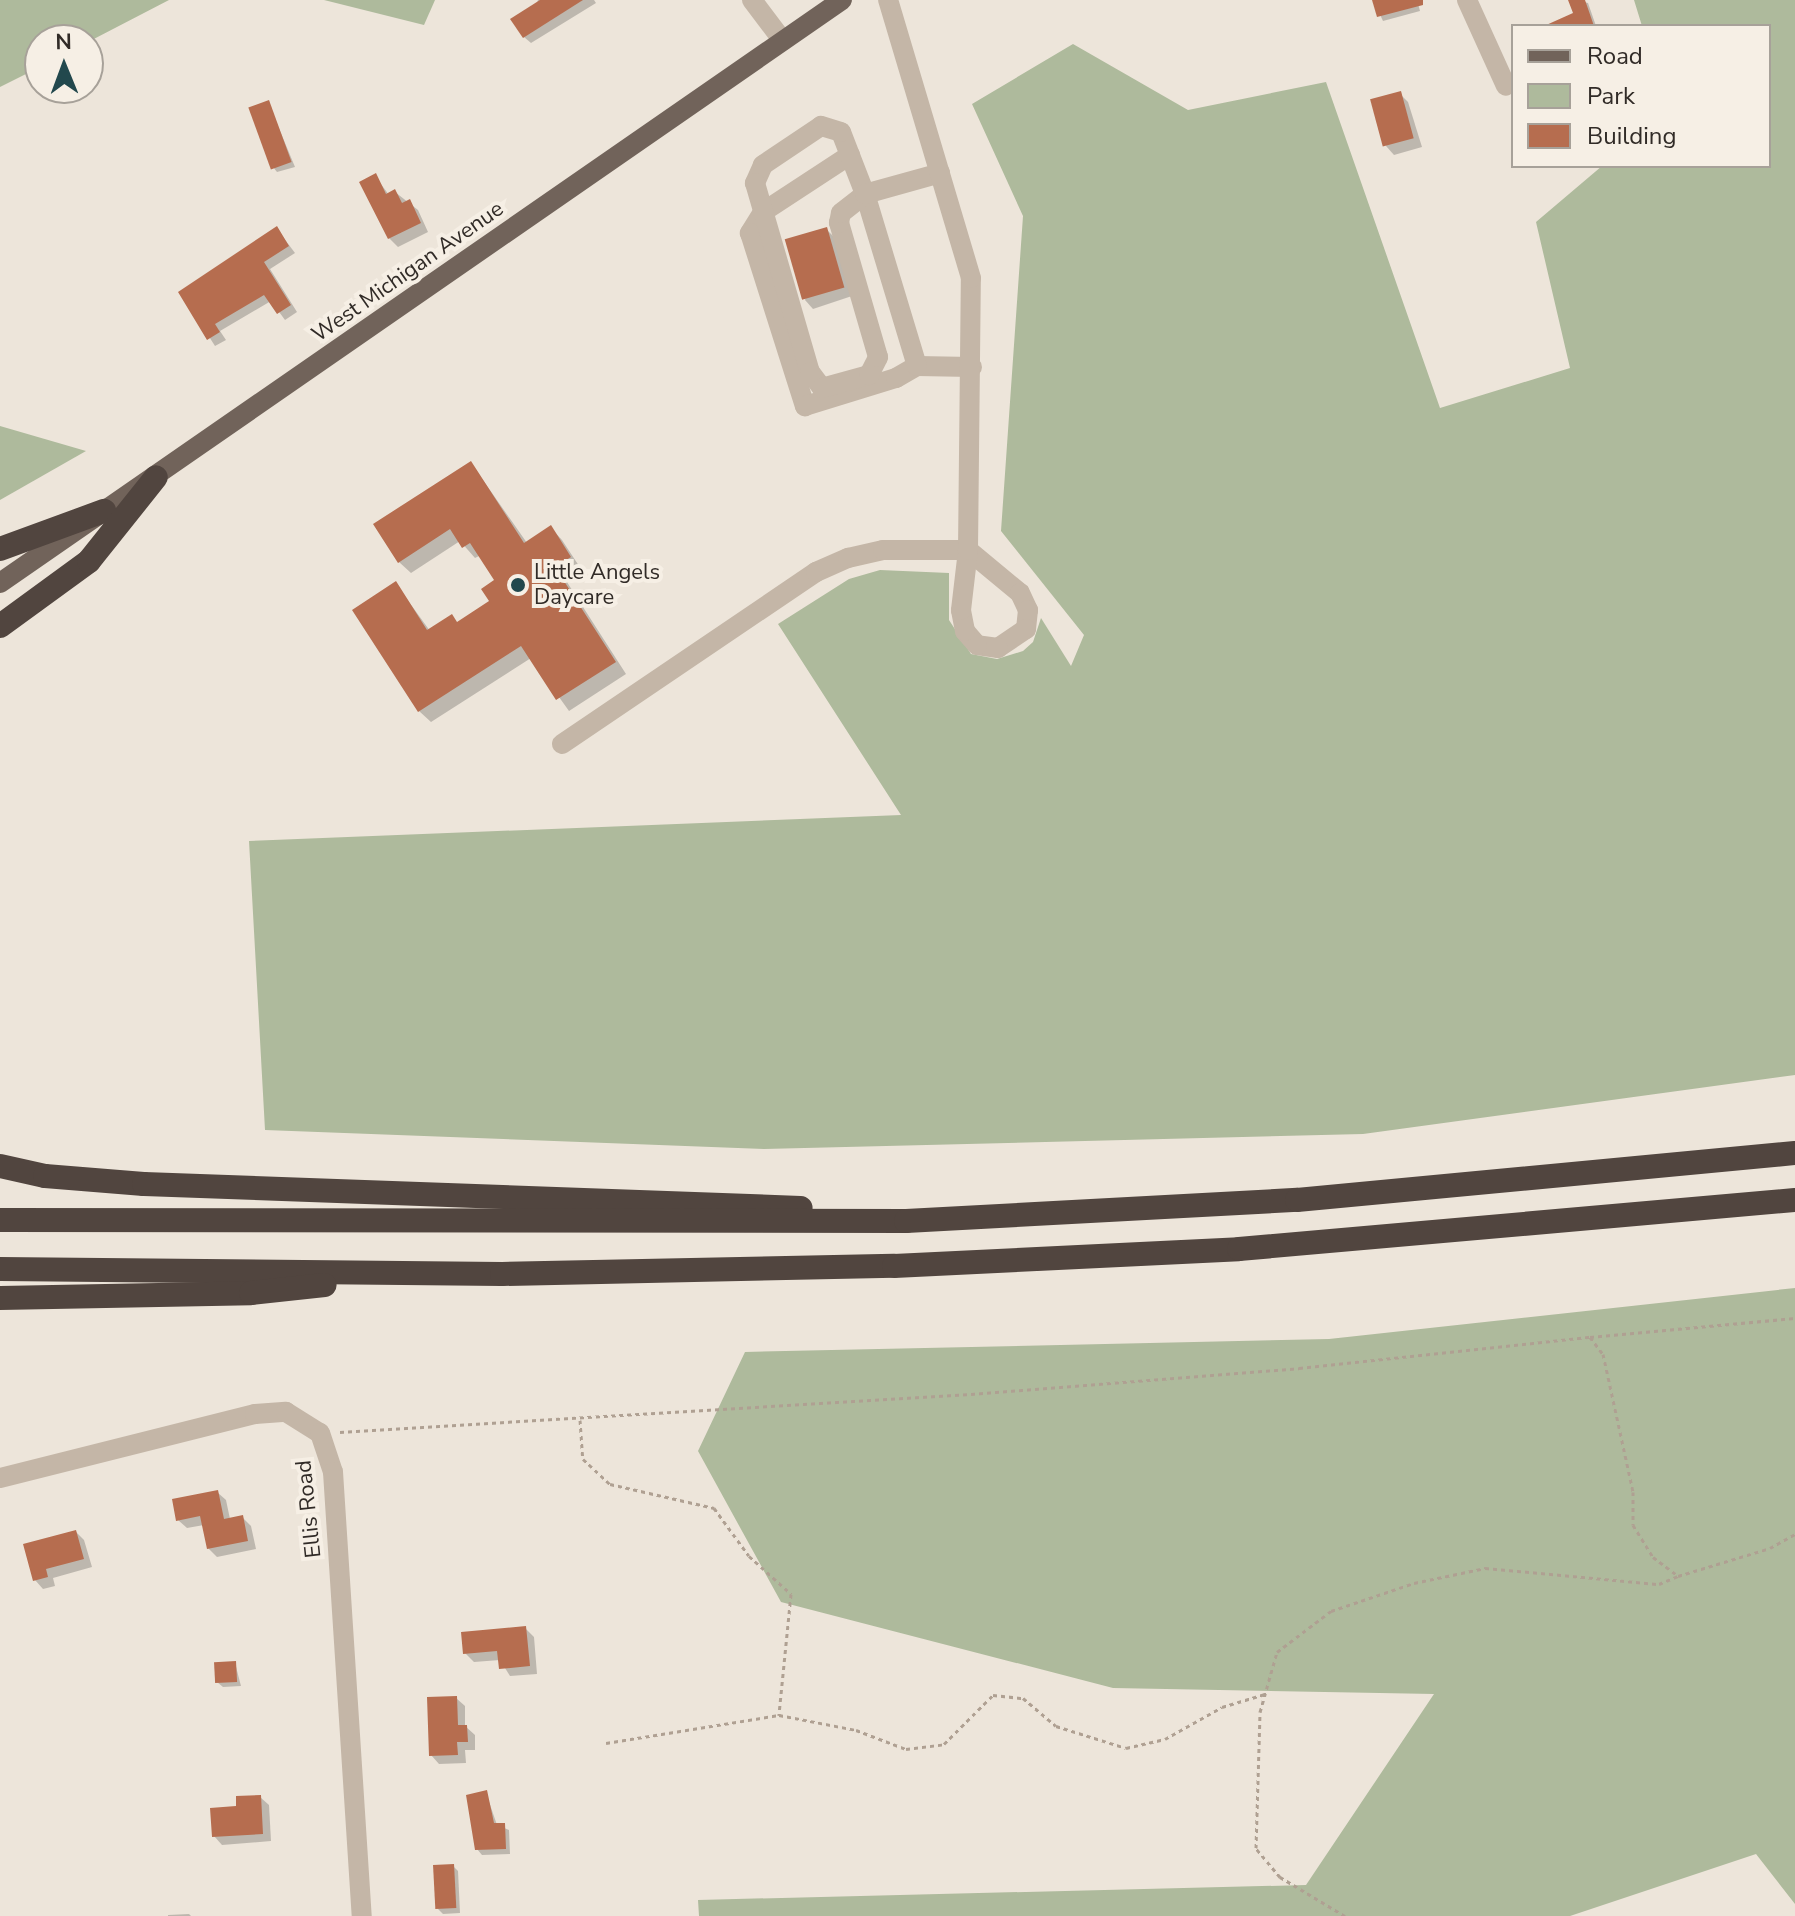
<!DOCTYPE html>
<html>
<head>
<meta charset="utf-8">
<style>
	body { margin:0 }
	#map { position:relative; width:1795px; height:1916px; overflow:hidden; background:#ede5da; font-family:"Nunito Sans",sans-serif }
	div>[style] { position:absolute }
	.green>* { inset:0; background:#aeba9c }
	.shadow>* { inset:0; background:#0003 }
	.building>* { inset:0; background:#b66d4f; transform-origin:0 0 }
	.path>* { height:3px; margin-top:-1.5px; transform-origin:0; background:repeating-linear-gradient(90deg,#afa092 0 4px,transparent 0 8px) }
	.minor>* { height:20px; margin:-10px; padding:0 10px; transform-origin:10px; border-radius:10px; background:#c4b6a7 }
	.major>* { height:20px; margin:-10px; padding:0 10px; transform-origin:10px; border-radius:10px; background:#71635a }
	.highway>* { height:24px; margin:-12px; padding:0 12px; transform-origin:12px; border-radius:12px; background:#51453f }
	.dots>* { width:22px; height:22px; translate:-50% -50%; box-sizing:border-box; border:4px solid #f6efe5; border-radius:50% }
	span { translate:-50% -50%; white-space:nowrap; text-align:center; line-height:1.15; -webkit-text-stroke:8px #f6efe5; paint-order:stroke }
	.street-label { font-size:22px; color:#312b27 }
	.poi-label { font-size:22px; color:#312b27 }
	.left { translate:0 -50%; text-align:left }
	.legend { position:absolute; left:1511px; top:24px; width:260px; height:144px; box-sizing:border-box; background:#f6efe5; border:2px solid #a7a199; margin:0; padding:10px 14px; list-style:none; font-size:24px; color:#312b27 }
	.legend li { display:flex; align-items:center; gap:16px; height:40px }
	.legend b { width:40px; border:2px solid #a7a199 }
	.north { position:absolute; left:24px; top:24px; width:80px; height:80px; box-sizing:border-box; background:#f6efe5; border:2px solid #a7a199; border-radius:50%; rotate:359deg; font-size:22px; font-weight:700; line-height:32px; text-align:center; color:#312b27 }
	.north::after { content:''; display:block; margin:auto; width:28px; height:36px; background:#22484d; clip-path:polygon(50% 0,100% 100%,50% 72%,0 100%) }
</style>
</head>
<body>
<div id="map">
	<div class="green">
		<i style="clip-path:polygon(0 0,169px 0,88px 42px,40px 40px,40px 67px,0 87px)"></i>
		<i style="clip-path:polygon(324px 0,435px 0,424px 25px)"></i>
		<i style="clip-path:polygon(1634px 0,1795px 0,1795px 1075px,1363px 1134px,764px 1149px,265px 1130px,249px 841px,901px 815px,778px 624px,849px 579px,880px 570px,949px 573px,949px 620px,971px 654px,997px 659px,1023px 651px,1033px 642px,1041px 618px,1071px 666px,1084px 635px,1001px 531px,1023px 216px,972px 104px,1073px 44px,1188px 110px,1326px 82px,1440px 408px,1570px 368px,1536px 222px,1602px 166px,1769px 166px,1769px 26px,1642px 26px)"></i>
		<i style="clip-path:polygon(0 426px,86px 451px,0 500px)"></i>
		<i style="clip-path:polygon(1795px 1288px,1795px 1904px,1756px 1854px,1570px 1916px,699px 1916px,698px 1900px,1306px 1885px,1434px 1694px,1113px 1688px,781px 1602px,698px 1451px,745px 1352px,1329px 1339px)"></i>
	</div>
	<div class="shadow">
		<i style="clip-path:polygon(538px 0,594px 0,596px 3px,531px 43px,524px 37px)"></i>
		<i style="clip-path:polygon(1373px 0,1417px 0,1420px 11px,1383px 21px)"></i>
		<i style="clip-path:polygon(1576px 0,1588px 3px,1596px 26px,1574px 26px)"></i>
		<i style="clip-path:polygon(1400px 94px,1408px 102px,1422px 147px,1394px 155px,1386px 146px)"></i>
		<i style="clip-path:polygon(268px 102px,295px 167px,277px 172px,273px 167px)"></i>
		<i style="clip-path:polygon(375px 176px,389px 195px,395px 192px,418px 210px,428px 232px,398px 247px,389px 238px)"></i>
		<i style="clip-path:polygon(277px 229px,295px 253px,270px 269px,297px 312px,285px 320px,271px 301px,220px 331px,226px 340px,215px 346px,181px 293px)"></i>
		<i style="clip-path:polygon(826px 229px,835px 238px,852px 296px,813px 309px,805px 300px)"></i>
		<i style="clip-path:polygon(471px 463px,527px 543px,551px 528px,562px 540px,581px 569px,565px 579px,626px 674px,569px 711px,531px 658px,431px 722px,419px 711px,396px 584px,430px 631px,458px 623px,491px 602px,497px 581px,481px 555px,475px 558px,460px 541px,411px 573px,399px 562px)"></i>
		<i style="clip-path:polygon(217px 1492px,226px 1500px,230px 1519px,242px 1517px,251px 1526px,256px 1549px,217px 1557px,208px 1548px,204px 1525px,187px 1528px,178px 1520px)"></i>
		<i style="clip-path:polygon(76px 1532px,84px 1540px,92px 1567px,53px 1578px,55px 1586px,43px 1589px,35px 1580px)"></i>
		<i style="clip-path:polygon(525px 1628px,534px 1637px,537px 1674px,510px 1676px,500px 1660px,474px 1662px,465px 1653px)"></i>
		<i style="clip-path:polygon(235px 1663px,241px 1686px,223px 1687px,217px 1682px)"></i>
		<i style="clip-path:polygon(456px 1698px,465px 1706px,465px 1726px,475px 1735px,475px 1750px,465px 1750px,466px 1763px,439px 1764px,431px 1755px)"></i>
		<i style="clip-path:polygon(486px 1793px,497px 1825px,509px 1830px,510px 1854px,482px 1855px,477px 1849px)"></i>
		<i style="clip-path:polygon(260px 1797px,269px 1805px,271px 1841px,222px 1845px,214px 1836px,239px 1808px)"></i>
		<i style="clip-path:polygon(453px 1866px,458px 1871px,460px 1913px,443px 1914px,438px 1909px)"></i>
		<i style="clip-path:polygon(189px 1914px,191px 1916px,168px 1916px,168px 1915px)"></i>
	</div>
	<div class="building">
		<i style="clip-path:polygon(540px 0,583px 0,523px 38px,510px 19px)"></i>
		<i style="clip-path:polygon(1372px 0,1423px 0,1423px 5px,1377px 17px)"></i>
		<i style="clip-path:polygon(1568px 0,1585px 0,1594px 26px,1544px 26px,1573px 13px)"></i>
		<i style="left:1401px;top:91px;width:49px;height:32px;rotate:75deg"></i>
		<i style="left:269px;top:100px;width:66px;height:22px;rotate:70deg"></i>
		<i style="clip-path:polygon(376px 173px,386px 194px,395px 189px,402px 203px,410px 199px,421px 223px,388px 239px,359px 182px)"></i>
		<i style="clip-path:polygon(277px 226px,289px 246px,264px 262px,291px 305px,277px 314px,264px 295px,215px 324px,220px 332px,207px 340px,178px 292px)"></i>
		<i style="left:827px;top:227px;width:63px;height:44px;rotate:74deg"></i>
		<i style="clip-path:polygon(471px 461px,524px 543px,551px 525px,571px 557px,555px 567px,616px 662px,556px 700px,521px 646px,418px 712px,352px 610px,396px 581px,427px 630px,452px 614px,457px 622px,489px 601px,481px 589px,494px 580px,470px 543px,462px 548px,450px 529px,398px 563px,373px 524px)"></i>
		<i style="clip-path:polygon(218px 1490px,224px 1519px,243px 1515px,248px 1541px,207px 1549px,200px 1516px,176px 1521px,172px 1499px)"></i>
		<i style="clip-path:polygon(76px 1530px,84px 1559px,46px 1569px,48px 1577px,33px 1581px,23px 1544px)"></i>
		<i style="clip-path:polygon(526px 1626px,530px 1666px,499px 1669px,497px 1651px,463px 1654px,461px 1632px)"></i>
		<i style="left:236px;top:1661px;width:21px;height:22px;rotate:87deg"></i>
		<i style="clip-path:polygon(457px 1696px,458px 1725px,467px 1725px,468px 1742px,457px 1742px,458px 1755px,429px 1756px,427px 1697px)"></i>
		<i style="clip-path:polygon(487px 1790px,494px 1823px,505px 1823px,506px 1849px,475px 1850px,466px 1795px)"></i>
		<i style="clip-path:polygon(261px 1795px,263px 1834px,212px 1837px,210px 1808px,236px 1806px,236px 1796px)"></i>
		<i style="left:454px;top:1864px;width:44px;height:21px;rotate:87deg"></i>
	</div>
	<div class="path">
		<i style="left:1590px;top:1337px;width:206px;rotate:-5.3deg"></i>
		<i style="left:580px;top:1420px;width:39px;rotate:86deg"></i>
		<i style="left:583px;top:1459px;width:37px;rotate:43deg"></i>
		<i style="left:610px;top:1484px;width:107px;rotate:13deg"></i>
		<i style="left:714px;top:1508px;width:59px;rotate:53.9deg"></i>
		<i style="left:749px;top:1556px;width:57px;rotate:42.1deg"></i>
		<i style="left:791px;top:1594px;width:122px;rotate:95.7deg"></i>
		<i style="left:340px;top:1432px;width:632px;rotate:-3.45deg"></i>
		<i style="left:971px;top:1394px;width:329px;rotate:-4.5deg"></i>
		<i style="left:1299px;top:1368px;width:293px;rotate:-6.1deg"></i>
		<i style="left:1590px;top:1337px;width:21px;rotate:53deg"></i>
		<i style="left:1603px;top:1354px;width:141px;rotate:77.7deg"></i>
		<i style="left:1633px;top:1492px;width:33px;rotate:90deg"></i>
		<i style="left:1633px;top:1525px;width:38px;rotate:58deg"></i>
		<i style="left:1653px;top:1557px;width:31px;rotate:37deg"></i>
		<i style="left:1678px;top:1576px;width:96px;rotate:-16.9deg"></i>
		<i style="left:1770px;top:1548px;width:29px;rotate:-29deg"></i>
		<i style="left:606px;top:1743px;width:175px;rotate:-9.2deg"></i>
		<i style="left:779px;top:1715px;width:78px;rotate:11deg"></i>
		<i style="left:856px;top:1730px;width:53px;rotate:20.8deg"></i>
		<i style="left:906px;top:1749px;width:38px;rotate:-7deg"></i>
		<i style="left:944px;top:1744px;width:69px;rotate:-45deg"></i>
		<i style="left:993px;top:1695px;width:30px;rotate:6deg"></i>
		<i style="left:1023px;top:1698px;width:43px;rotate:40.3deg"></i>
		<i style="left:1056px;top:1726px;width:73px;rotate:17.4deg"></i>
		<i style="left:1126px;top:1748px;width:40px;rotate:-13deg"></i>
		<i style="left:1165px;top:1739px;width:65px;rotate:-29.3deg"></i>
		<i style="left:1222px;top:1707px;width:45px;rotate:-16.8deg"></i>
		<i style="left:1345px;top:1916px;width:76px;rotate:-149deg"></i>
		<i style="left:1280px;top:1877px;width:38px;rotate:-130deg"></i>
		<i style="left:1256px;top:1848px;width:136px;rotate:-88.3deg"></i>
		<i style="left:1260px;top:1712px;width:62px;rotate:-74.2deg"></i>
		<i style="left:1277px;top:1652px;width:68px;rotate:-37.2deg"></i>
		<i style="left:1331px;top:1611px;width:88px;rotate:-18.6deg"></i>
		<i style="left:1414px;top:1583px;width:73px;rotate:-11.9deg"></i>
		<i style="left:1485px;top:1568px;width:175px;rotate:5.3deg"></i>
		<i style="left:1659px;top:1584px;width:21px;rotate:-23deg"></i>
	</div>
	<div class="minor">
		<i style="left:752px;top:0;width:51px;rotate:52.9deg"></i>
		<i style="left:1467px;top:0;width:94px;rotate:65.6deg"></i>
		<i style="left:850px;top:155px;width:104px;rotate:146.8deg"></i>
		<i style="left:763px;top:212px;width:25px;rotate:122deg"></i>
		<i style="left:750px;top:233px;width:182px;rotate:72.4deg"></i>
		<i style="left:805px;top:406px;width:95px;rotate:-17.1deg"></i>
		<i style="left:896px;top:378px;width:24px;rotate:-30deg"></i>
		<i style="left:917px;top:366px;width:55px;rotate:1deg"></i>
		<i style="left:917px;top:366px;width:180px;rotate:-106.8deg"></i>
		<i style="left:865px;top:194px;width:66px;rotate:-111.2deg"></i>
		<i style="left:841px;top:132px;width:21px;rotate:-163deg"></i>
		<i style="left:821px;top:126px;width:70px;rotate:146.1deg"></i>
		<i style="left:763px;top:165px;width:20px;rotate:114deg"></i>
		<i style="left:755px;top:183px;width:197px;rotate:73.8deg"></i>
		<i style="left:810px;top:372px;width:20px;rotate:53deg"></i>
		<i style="left:822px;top:388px;width:49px;rotate:-15.5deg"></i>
		<i style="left:869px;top:375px;width:20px;rotate:-63deg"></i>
		<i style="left:878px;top:357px;width:140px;rotate:-106.2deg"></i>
		<i style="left:839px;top:223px;width:10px;rotate:-79deg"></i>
		<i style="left:841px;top:213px;width:31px;rotate:-38deg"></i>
		<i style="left:865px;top:194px;width:78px;rotate:-15.6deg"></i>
		<i style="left:562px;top:744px;width:307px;rotate:-34.1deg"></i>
		<i style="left:816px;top:572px;width:35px;rotate:-24deg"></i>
		<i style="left:848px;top:558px;width:36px;rotate:-13deg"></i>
		<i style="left:883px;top:550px;width:85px"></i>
		<i style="left:968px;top:550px;width:67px;rotate:39.6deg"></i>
		<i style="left:1020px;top:593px;width:19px;rotate:65deg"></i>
		<i style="left:1028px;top:610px;width:19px;rotate:96deg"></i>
		<i style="left:1026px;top:629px;width:34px;rotate:146deg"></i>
		<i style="left:998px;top:648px;width:21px;rotate:-172deg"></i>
		<i style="left:977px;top:645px;width:18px;rotate:-131deg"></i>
		<i style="left:965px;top:631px;width:21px;rotate:-101deg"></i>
		<i style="left:961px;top:610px;width:60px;rotate:-83.3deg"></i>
		<i style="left:968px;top:550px;width:272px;rotate:-89.4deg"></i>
		<i style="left:971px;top:278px;width:290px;rotate:-106.6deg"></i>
		<i style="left:0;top:1478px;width:263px;rotate:-14.1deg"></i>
		<i style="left:255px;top:1414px;width:31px;rotate:-4deg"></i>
		<i style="left:286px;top:1412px;width:40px;rotate:32deg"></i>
		<i style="left:320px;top:1433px;width:41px;rotate:71.6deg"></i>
		<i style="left:333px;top:1472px;width:445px;rotate:86.3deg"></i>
	</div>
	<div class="major">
		<i style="left:0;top:583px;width:1024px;rotate:-34.7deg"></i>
	</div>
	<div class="highway">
		<i style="left:0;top:549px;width:111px;rotate:-20.1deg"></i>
		<i style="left:0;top:626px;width:110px;rotate:-36.1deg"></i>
		<i style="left:89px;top:561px;width:107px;rotate:-51.4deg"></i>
		<i style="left:0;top:1166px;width:46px;rotate:12.5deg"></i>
		<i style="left:45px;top:1176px;width:99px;rotate:4.6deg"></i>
		<i style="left:144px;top:1184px;width:657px;rotate:2.09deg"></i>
		<i style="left:0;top:1220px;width:906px;rotate:0.06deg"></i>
		<i style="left:906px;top:1221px;width:392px;rotate:-3.1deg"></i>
		<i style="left:1297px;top:1200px;width:500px;rotate:-5.39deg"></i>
		<i style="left:0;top:1269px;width:502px;rotate:0.57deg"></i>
		<i style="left:502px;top:1274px;width:392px;rotate:-1.2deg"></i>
		<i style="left:894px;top:1266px;width:345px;rotate:-2.8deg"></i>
		<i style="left:1239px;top:1249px;width:558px;rotate:-5.04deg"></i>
		<i style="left:0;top:1298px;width:251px;rotate:-1.1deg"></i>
		<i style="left:251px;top:1293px;width:74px;rotate:-6.2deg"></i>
	</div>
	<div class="dots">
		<i style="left:518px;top:585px;background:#22484d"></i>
	</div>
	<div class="street-label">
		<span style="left:408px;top:272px;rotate:-35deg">West Michigan Avenue</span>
		<span style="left:309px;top:1509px;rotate:-96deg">Ellis Road</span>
	</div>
	<div class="poi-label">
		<span class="left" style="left:534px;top:585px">Little Angels<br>Daycare</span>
	</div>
	<ul class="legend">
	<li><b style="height:10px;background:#71635a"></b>Road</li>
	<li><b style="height:22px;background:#aeba9c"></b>Park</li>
	<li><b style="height:22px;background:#b66d4f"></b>Building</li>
	</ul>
	<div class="north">N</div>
</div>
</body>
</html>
